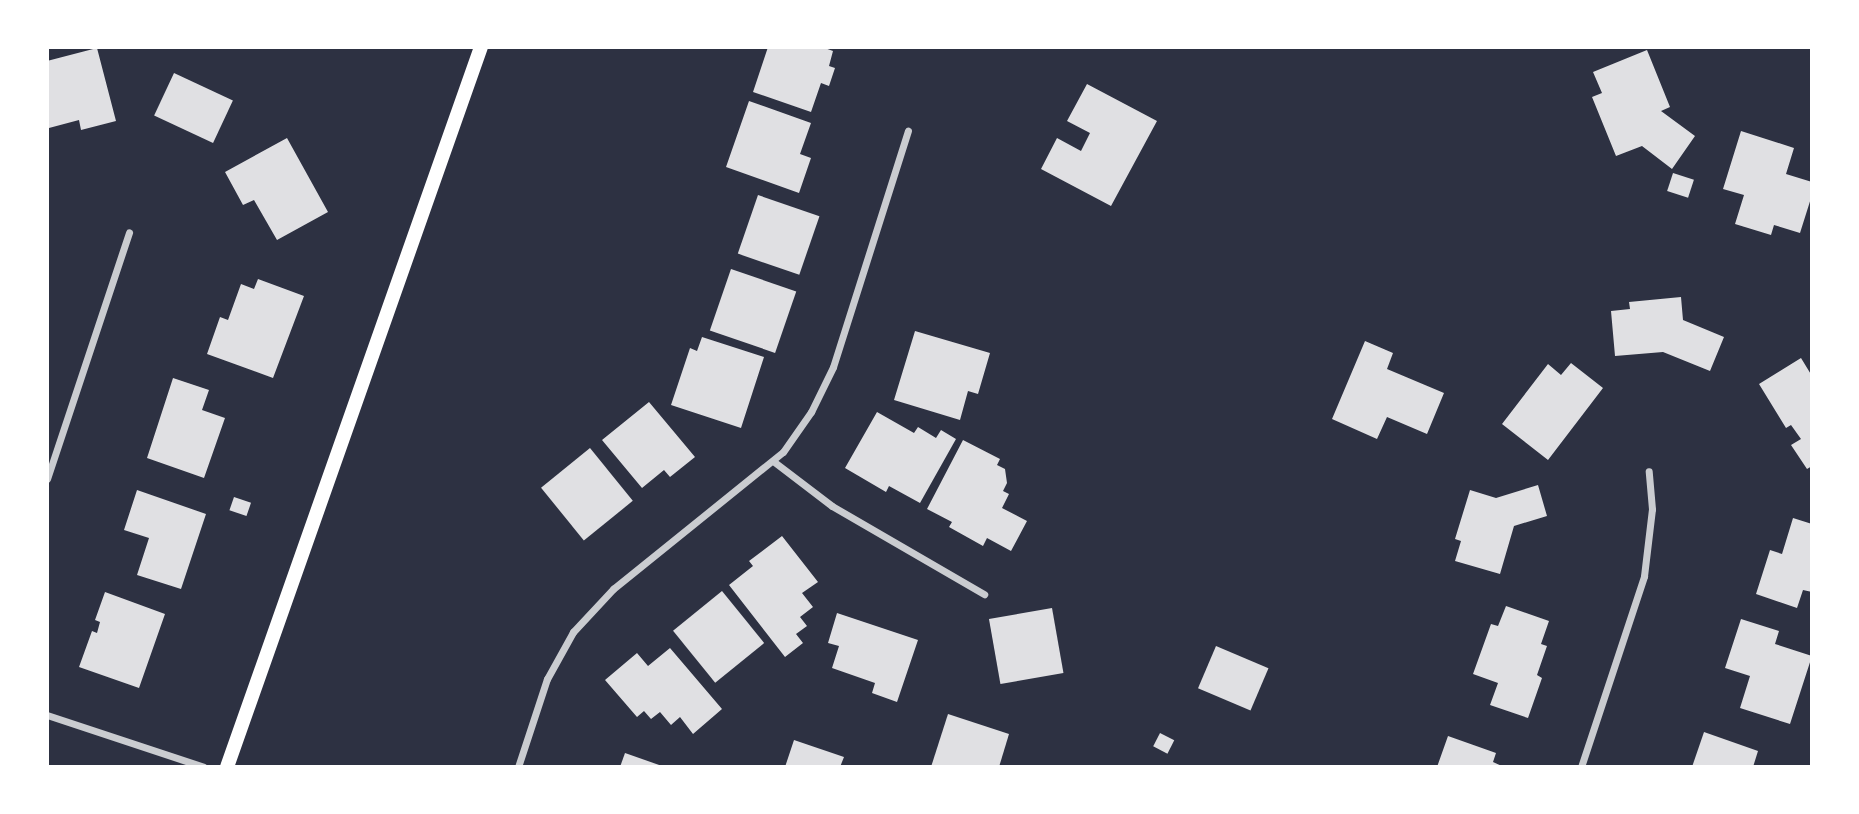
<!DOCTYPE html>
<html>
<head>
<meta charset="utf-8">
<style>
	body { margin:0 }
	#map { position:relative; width:1859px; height:814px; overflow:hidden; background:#2d3142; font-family:"Work Sans",sans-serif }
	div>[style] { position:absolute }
	.building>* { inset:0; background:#e0e0e3; transform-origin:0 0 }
	.minor>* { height:7px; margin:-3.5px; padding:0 3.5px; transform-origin:3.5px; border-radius:3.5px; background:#caccd0 }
	.secondary>* { height:14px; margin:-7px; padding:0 7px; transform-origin:7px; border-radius:7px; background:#fff }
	span { translate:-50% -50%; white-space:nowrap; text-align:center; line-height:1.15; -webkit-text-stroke:5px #fff; paint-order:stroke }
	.frame { position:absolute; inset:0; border:49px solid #fff; pointer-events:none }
</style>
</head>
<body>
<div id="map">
	<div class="building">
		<i style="clip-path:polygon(768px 47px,822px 47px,833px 51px,829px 66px,835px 68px,829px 86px,821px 83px,811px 112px,753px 92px)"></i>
		<i style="clip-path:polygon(97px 48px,116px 121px,81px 130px,79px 120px,49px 128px,47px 61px)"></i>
		<i style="clip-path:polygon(1647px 50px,1670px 107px,1661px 111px,1695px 136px,1672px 169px,1642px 146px,1616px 156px,1592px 97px,1602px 93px,1593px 72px)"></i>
		<i style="left:174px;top:73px;width:65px;height:47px;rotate:25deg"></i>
		<i style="clip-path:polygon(1087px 84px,1157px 121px,1111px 206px,1041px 169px,1057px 138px,1081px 151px,1090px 133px,1067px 121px)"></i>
		<i style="clip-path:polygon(749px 101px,811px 123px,800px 154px,811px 158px,799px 193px,726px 167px)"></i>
		<i style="clip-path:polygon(1741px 131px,1794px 148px,1786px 174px,1812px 182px,1812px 195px,1800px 233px,1774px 225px,1771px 235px,1735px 224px,1744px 195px,1723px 189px)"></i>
		<i style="clip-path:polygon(287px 138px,328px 212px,277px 240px,254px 200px,243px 205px,225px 172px)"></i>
		<i style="left:1673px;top:173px;width:22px;height:19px;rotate:18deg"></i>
		<i style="left:758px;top:195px;width:65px;height:62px;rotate:19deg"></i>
		<i style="left:731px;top:269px;width:69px;height:65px;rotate:19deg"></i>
		<i style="clip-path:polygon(258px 279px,304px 296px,273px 378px,207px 354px,220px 317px,228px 320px,241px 284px,254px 289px)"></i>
		<i style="clip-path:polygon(1681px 297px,1683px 320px,1724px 337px,1710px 371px,1663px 352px,1615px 356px,1611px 311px,1630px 309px,1629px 302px)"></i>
		<i style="clip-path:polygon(915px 331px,990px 353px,978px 394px,968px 391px,960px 420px,894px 400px)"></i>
		<i style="clip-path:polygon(702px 337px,764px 357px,741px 428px,671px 405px,690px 348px,697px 351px)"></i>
		<i style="clip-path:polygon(1365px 341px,1393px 353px,1387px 369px,1444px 393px,1427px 434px,1387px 417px,1377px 439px,1332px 419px)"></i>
		<i style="clip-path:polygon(1801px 358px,1812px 376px,1812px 466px,1807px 469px,1791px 445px,1801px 439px,1791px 425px,1786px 428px,1759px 384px)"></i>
		<i style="clip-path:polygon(1571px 363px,1603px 388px,1548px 460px,1502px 424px,1548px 364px,1561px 375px)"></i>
		<i style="clip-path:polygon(173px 378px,209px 390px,202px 410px,225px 418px,204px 478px,147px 458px)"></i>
		<i style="clip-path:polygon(649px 402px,695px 457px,670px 477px,664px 470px,642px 488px,602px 440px)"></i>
		<i style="clip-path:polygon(877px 412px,914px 433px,918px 427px,936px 438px,941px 430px,956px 439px,920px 503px,889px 486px,886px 492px,845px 468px)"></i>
		<i style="clip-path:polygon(963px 440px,1000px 459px,997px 465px,1005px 469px,1007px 483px,1003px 491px,1009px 494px,1002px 508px,1027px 521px,1011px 551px,987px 538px,983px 546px,949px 527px,952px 522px,927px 509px)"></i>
		<i style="left:590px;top:448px;width:68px;height:63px;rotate:51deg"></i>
		<i style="clip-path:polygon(1538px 485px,1547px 516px,1514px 526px,1500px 574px,1455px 561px,1461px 541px,1455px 539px,1470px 490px,1496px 498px)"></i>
		<i style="clip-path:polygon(137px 490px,206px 514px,181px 589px,137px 575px,149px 538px,124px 530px)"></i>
		<i style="left:234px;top:497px;width:18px;height:14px;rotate:19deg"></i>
		<i style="clip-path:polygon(1793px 518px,1812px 524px,1812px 592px,1803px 590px,1797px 608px,1756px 594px,1770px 550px,1782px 554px)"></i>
		<i style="clip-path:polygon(782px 536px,818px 582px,802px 593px,813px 607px,800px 617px,807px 626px,796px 634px,803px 643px,785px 657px,729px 585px,753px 566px,749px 561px)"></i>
		<i style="left:722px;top:591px;width:67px;height:63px;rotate:51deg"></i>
		<i style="clip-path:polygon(105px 592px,165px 614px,139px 688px,79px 667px,92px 631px,97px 633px,100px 622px,95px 620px)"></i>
		<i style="clip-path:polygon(1506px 606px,1549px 621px,1541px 644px,1547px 646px,1537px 675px,1542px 678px,1528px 718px,1490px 705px,1498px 683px,1473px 674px,1491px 624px,1498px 626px)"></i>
		<i style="left:1052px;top:608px;width:66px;height:64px;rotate:80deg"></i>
		<i style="clip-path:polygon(837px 613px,918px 640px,897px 702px,872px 693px,875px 683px,832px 668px,839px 646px,828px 643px)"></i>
		<i style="clip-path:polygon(1741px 619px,1779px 631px,1775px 644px,1812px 656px,1790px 724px,1740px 708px,1750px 676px,1725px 668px)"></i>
		<i style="left:1216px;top:646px;width:57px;height:46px;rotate:23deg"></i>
		<i style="clip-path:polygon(670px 648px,722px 709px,693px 734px,680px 717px,671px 725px,660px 712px,651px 719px,644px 711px,637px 717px,605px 680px,637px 653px,648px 666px)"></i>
		<i style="clip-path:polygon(948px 714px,1009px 734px,999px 767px,931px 767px)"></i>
		<i style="clip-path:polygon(1704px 732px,1758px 751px,1753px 767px,1692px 767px)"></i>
		<i style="left:1160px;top:733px;width:16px;height:15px;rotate:27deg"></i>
		<i style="clip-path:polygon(1448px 736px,1496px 753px,1493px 762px,1504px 767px,1437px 767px)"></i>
		<i style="clip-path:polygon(794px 740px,844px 757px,840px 767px,785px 767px)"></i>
		<i style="clip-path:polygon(625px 753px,662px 766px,662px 767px,620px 767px)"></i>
	</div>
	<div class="minor">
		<i style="left:773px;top:461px;width:74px;rotate:37.3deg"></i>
		<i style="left:832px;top:506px;width:176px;rotate:30.1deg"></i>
		<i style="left:47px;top:479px;width:260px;rotate:-71.6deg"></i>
		<i style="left:47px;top:715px;width:165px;rotate:18.3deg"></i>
		<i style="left:518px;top:767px;width:93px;rotate:-71.8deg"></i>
		<i style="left:547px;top:679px;width:54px;rotate:-61deg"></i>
		<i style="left:573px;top:632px;width:59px;rotate:-47.1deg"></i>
		<i style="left:613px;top:589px;width:218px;rotate:-38.9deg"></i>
		<i style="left:783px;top:452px;width:49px;rotate:-55deg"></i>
		<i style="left:811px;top:412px;width:50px;rotate:-63.9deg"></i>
		<i style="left:833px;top:367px;width:248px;rotate:-72.4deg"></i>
		<i style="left:1581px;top:767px;width:201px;rotate:-71.7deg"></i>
		<i style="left:1644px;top:576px;width:67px;rotate:-83.2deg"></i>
		<i style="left:1652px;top:509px;width:38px;rotate:-95deg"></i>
	</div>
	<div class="secondary">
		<i style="left:227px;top:767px;width:763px;rotate:-70.57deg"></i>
	</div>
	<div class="frame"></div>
</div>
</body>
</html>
